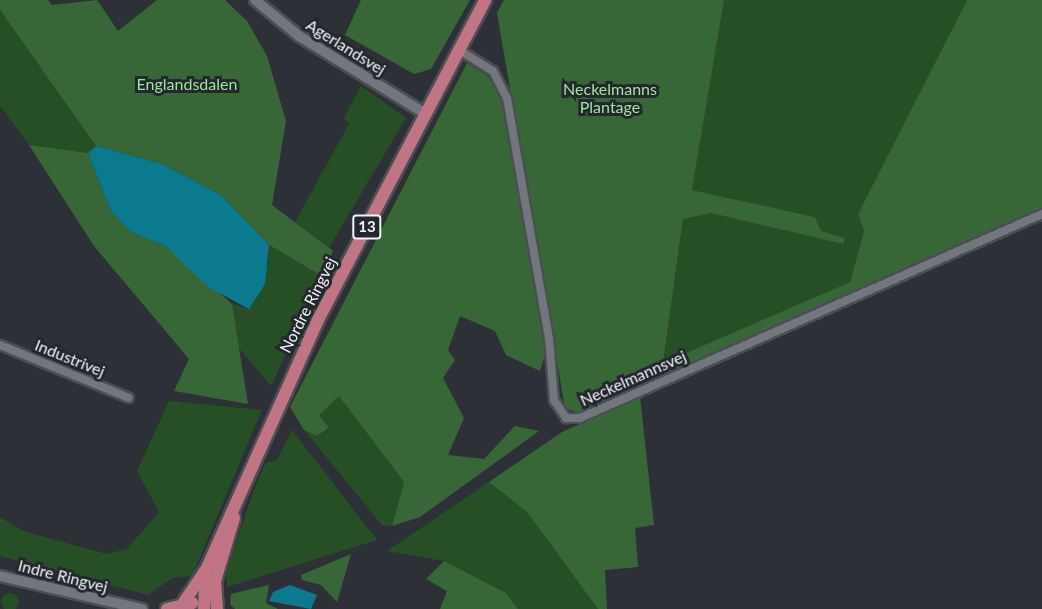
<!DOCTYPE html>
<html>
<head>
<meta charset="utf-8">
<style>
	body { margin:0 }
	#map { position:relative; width:1042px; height:609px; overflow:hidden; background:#2d3137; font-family:Lato,sans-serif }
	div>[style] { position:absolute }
	.green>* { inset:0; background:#264f26 }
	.round { border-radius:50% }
	.forest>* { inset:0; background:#386737 }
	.water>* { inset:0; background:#0c7a8e }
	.roads { filter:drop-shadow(2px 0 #4b4e52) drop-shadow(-2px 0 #4b4e52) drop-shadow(0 2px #4b4e52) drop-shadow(0 -2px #4b4e52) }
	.minor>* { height:8px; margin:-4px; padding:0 4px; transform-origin:4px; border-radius:4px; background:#72767d }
	.tertiary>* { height:10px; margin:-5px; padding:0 5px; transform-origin:5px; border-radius:5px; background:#72767d }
	.primary>* { height:12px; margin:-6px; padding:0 6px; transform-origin:6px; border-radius:6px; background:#c17584 }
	span { translate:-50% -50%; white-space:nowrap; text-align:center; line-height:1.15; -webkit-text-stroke:6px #24272d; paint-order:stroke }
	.shield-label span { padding:2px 4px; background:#24272d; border:2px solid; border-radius:4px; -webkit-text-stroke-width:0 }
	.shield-label { font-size:15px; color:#f1f4f7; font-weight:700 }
	.street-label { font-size:16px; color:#f1f4f7 }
	.park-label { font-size:16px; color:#9ee59d }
</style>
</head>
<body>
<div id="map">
	<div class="green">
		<i style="clip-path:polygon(724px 0,967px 0,858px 214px,864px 231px,850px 282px,663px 363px,683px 219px,711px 213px,843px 244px,845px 238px,821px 231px,815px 217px,692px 190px)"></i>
		<i style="clip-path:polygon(0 10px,96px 146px,88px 153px,29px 145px,0 106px)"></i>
		<i style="clip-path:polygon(361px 86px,406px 118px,329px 248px,295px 222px,349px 124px,344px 118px)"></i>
		<i style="clip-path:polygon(269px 245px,322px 276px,271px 386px,238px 347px,232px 304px,249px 309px,268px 263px)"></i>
		<i style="clip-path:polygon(339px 395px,404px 482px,392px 526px,382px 525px,304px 430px,317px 436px,329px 429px,319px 415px)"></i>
		<i style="clip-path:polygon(169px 401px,262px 410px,192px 576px,172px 578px,148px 595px,0 556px,0 517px,23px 531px,106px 554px,127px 549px,159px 512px,137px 471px)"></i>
		<i style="clip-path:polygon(292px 430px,377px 540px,227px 587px,226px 572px,255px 487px,266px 463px,277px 460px)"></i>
		<i style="clip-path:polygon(489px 482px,527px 512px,598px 609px,518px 609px,506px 593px,444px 561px,387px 551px)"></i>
		<i class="round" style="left:1px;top:593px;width:18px;height:18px"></i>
	</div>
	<div class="forest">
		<i style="clip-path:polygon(0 0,48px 0,52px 5px,97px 0,118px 31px,157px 0,225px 0,247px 21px,267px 56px,286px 121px,272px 205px,333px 251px,322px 276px,269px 245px,221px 195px,162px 164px,96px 146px,0 10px)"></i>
		<i style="clip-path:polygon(361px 0,470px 0,431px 69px,414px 74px,345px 35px)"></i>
		<i style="clip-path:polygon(504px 0,724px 0,692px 190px,815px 217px,821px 231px,845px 238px,843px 244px,711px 213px,683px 219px,663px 363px,850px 282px,864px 231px,858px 214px,967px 0,1042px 0,1042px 211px,578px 413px,565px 408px,497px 13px)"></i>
		<i style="clip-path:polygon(467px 63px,489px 77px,502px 102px,546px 353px,540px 371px,506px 355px,495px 331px,460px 316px,448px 350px,455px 360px,443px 378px,464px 418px,448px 455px,484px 459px,515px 426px,539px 431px,420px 517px,392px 526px,404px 482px,339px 396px,319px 415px,329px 428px,317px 436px,304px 430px,290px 407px)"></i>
		<i style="clip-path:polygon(29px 145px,88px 153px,111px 211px,131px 232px,167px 247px,232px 304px,248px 404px,174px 391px,189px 359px,94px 246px)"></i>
		<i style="clip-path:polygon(640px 397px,654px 525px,635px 528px,638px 567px,605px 570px,607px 609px,598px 609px,527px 512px,489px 482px,562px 432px)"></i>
		<i style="clip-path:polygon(351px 554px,337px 602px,321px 585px,302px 580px,301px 575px)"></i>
		<i style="clip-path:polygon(444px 561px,506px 593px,518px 609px,440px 609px,447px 591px,426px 579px)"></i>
		<i style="clip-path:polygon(269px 585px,266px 603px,278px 609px,235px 609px,230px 604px,231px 594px)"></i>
	</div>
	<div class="water">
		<i style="clip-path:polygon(96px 146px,162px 164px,221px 195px,269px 245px,265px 284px,249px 309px,208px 287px,167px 247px,131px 232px,111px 211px,88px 153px)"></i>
		<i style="clip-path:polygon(290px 585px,317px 595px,311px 609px,269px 601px,273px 592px)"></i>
	</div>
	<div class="roads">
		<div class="minor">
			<i style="left:459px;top:50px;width:40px;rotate:32deg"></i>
			<i style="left:493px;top:71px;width:30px;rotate:63deg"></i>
			<i style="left:507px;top:98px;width:244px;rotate:80.1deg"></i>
			<i style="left:549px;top:338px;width:62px;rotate:85.4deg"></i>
			<i style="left:554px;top:400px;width:22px;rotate:56deg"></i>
			<i style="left:566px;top:418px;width:14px"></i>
			<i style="left:580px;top:418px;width:505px;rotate:-23.82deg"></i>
			<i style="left:0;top:345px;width:139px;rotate:22.3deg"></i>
		</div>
		<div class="tertiary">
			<i style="left:255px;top:0;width:57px;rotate:39.3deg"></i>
			<i style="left:299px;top:36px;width:149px;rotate:31.6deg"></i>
			<i style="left:0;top:576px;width:146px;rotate:13.1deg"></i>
		</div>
		<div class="primary">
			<i style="left:184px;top:602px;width:41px;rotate:-55.9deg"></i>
			<i style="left:207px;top:568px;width:272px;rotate:-65.9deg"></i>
			<i style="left:318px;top:320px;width:361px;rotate:-62.4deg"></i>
			<i style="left:167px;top:609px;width:26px;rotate:-13deg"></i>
			<i style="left:204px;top:609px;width:34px;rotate:-87deg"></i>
			<i style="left:217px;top:609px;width:28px;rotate:-94deg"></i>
			<i style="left:215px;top:581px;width:66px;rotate:-73.2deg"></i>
		</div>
	</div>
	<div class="shield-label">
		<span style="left:367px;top:227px">13</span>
	</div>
	<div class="street-label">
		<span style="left:346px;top:47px;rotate:32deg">Agerlandsvej</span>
		<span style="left:308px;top:305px;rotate:-63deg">Nordre Ringvej</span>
		<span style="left:70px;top:358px;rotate:22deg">Industrivej</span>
		<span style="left:633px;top:378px;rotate:-24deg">Neckelmannsvej</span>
		<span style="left:63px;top:576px;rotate:14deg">Indre Ringvej</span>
	</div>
	<div class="park-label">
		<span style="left:187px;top:84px">Englandsdalen</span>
		<span style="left:610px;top:98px">Neckelmanns<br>Plantage</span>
	</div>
</div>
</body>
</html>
